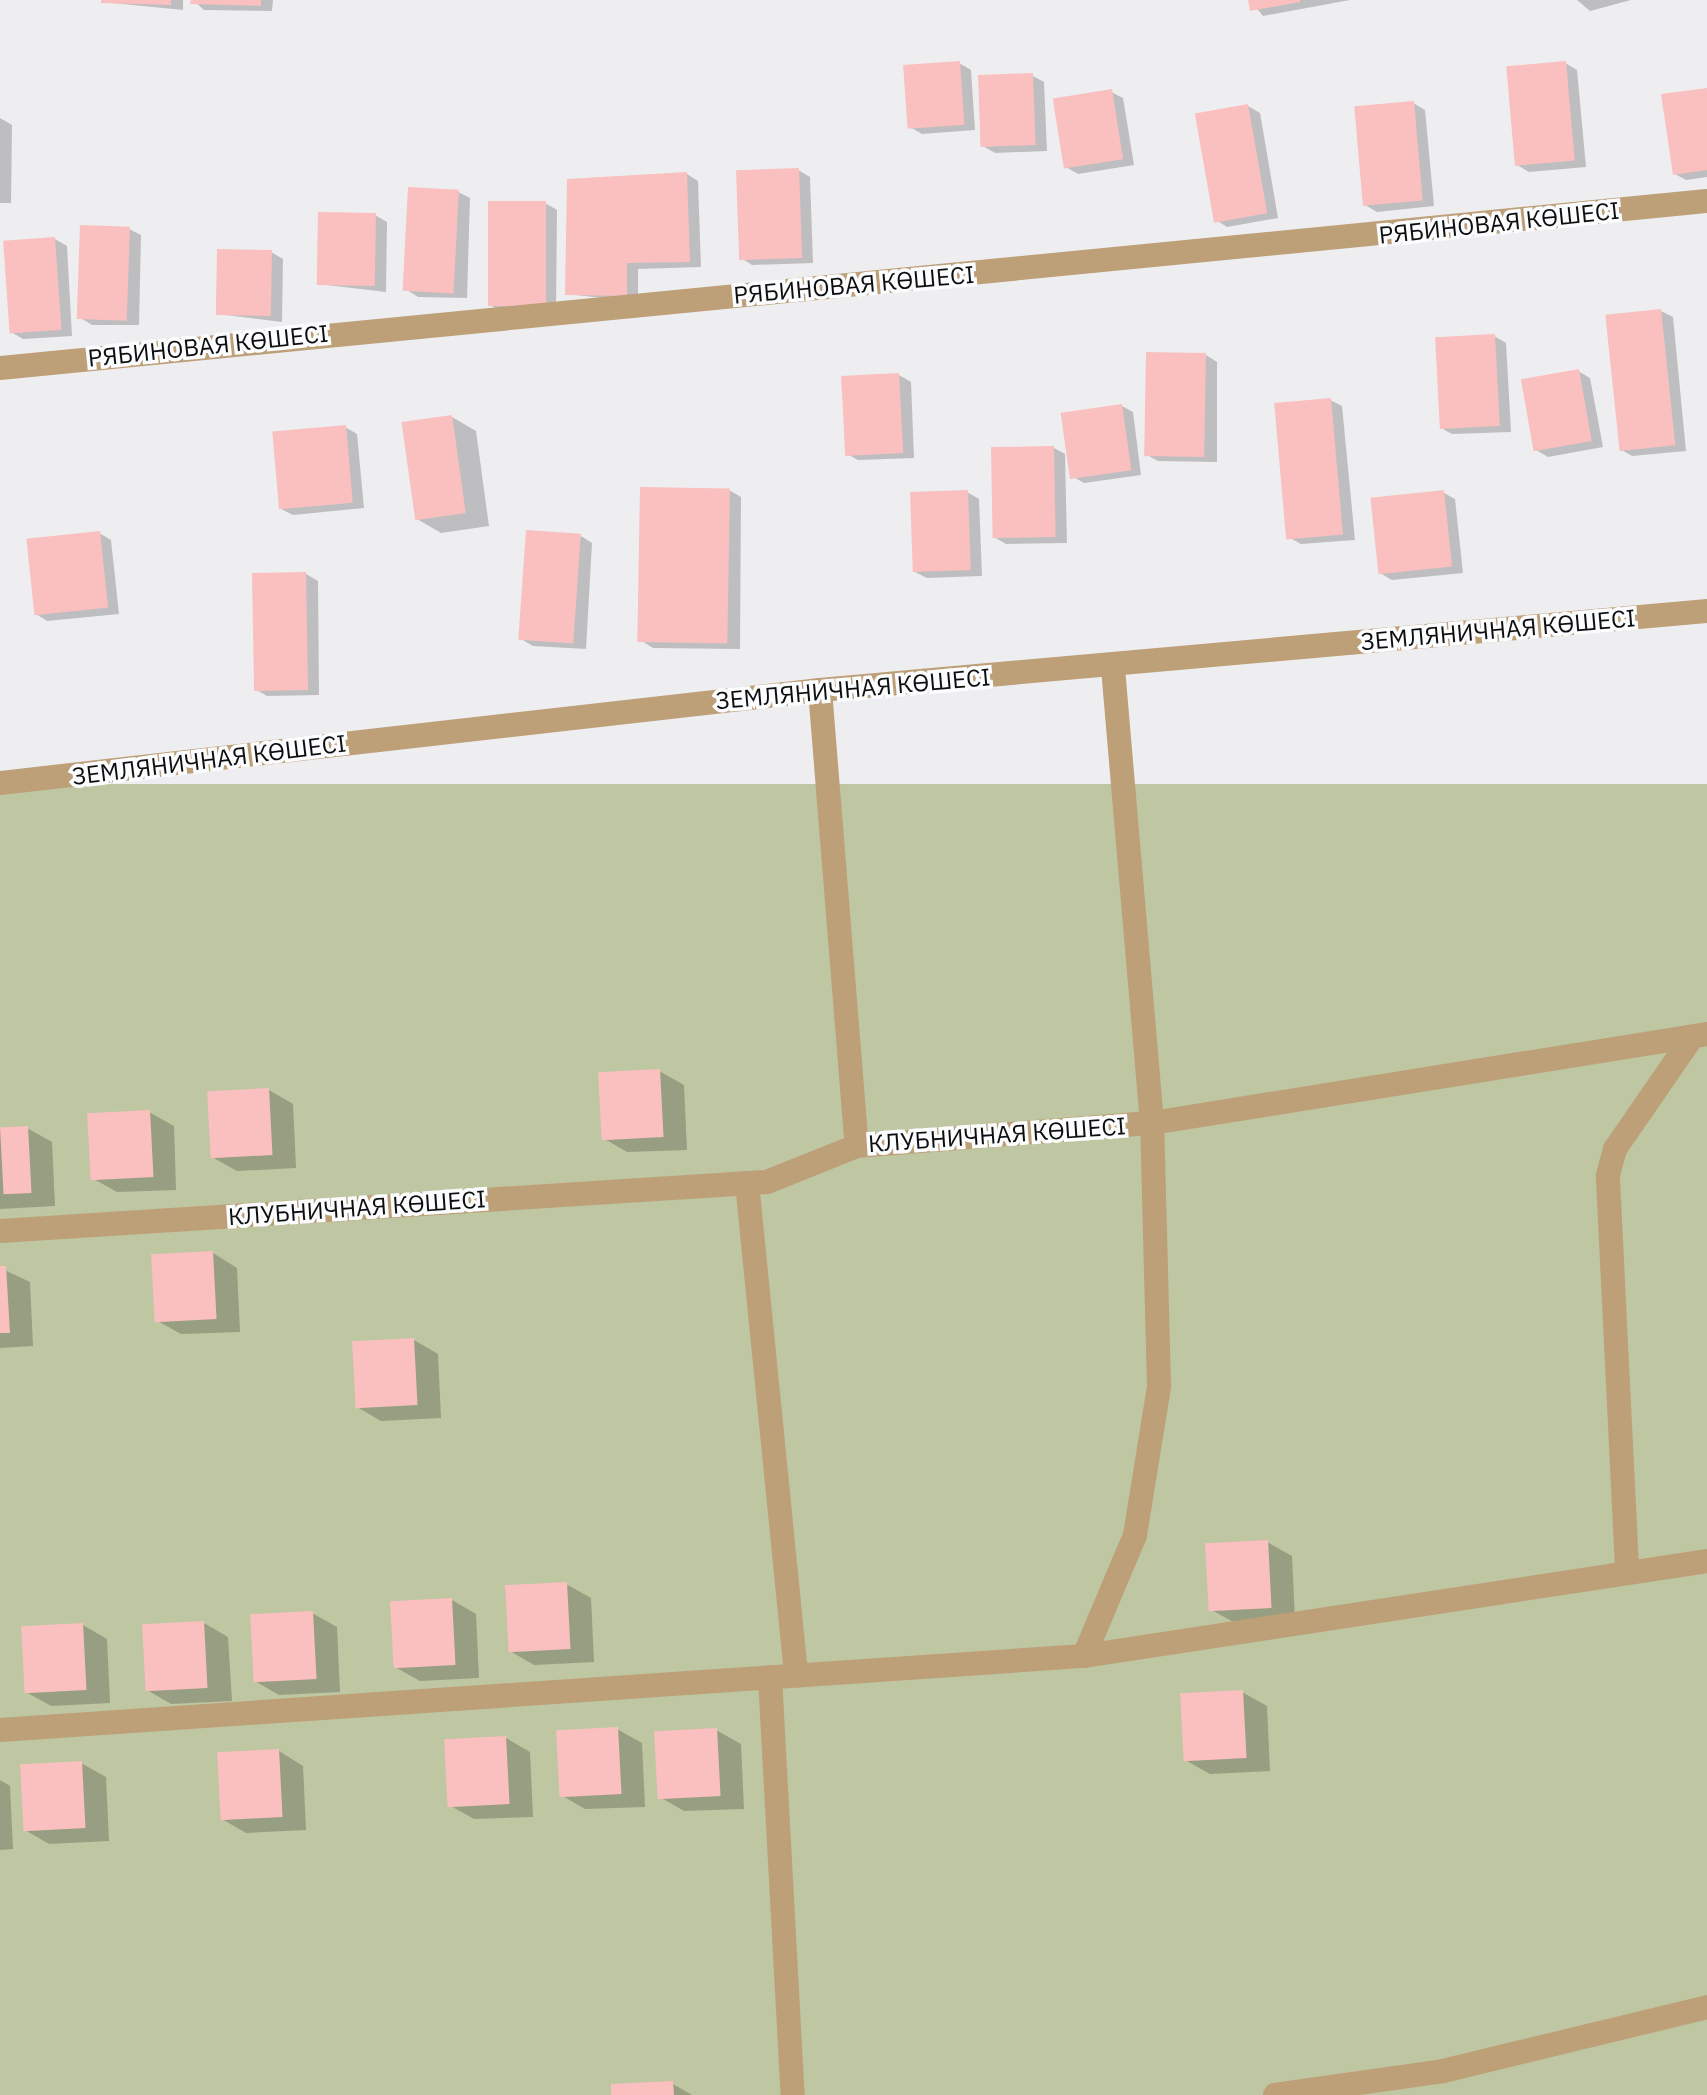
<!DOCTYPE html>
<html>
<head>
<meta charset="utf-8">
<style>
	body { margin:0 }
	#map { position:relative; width:1707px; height:2095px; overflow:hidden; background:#eeeef0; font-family:"IBM Plex Sans",sans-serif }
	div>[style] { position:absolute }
	.green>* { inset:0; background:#bec6a2; transform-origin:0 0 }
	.shadow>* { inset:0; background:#0003 }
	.building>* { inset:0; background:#f9c0bf; transform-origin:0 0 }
	.minor>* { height:24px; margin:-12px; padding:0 12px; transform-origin:12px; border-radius:12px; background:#bd9f78 }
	span { translate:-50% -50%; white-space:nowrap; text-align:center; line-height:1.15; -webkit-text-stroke:7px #fbfcfe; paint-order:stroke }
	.street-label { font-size:24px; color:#0e0e0f }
</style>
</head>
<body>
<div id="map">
	<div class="green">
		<i style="left:1707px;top:784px;width:1311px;height:1716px;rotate:90deg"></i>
	</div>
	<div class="shadow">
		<i style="clip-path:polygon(183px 0,183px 10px,103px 2px,103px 0)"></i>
		<i style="clip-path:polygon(193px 0,273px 0,272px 11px,204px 10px)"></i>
		<i style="clip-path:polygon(1250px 0,1350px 0,1263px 16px)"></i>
		<i style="clip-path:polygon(1577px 0,1631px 0,1590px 11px)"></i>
		<i style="clip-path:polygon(959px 63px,971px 70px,975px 130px,922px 134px,910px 127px)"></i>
		<i style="clip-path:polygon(1565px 63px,1577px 70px,1586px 167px,1529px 172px,1517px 165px)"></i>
		<i style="clip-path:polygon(1033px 76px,1044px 82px,1047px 151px,995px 153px,983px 146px)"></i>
		<i style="clip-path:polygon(1707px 90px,1707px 177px,1686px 180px,1675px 174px)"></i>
		<i style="clip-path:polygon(1111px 92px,1123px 98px,1134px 165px,1078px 174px,1066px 167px)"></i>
		<i style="clip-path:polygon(1413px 103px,1425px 110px,1434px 206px,1377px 212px,1365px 205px)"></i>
		<i style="clip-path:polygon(1248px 106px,1260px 113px,1278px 218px,1227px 227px,1216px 220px)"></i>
		<i style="clip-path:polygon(0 118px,12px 125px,11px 203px,0 203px)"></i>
		<i style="clip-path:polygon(798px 170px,810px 177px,813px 263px,752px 265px,741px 258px)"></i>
		<i style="clip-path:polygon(687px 174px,698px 181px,701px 267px,638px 269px,638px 302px,567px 294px)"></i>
		<i style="clip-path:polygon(458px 192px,470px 198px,467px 298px,418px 297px,407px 290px)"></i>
		<i style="clip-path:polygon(545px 203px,557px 210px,556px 312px,502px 312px,490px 305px)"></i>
		<i style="clip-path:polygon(375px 215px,387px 222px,386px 292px,318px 284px)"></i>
		<i style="clip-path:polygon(129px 229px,141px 235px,139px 325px,92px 325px,81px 318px)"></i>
		<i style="clip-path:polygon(55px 239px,67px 246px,72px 336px,23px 339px,11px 332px)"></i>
		<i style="clip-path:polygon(271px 252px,283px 259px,282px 322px,218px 314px)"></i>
		<i style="clip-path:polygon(1661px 311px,1673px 317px,1686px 451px,1632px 456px,1620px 449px)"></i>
		<i style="clip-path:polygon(1494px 336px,1506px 343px,1511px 432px,1452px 434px,1441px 428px)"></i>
		<i style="clip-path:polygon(1206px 355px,1217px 362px,1217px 462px,1158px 461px,1147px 455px)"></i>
		<i style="clip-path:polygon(1578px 371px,1590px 378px,1603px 447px,1548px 457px,1536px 450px)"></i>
		<i style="clip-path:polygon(899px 375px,911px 382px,914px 458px,858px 460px,847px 454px)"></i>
		<i style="clip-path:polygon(1330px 400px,1342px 406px,1355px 540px,1301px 544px,1290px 538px)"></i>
		<i style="clip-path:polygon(1122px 406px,1133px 412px,1141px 475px,1084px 483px,1072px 476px)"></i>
		<i style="clip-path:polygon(452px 417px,476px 431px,489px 526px,441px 533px,417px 519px)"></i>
		<i style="clip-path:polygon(345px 427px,357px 434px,364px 508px,293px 515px,281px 509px)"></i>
		<i style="clip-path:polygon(1054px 448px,1065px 454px,1067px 543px,1006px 544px,994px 537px)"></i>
		<i style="clip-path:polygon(729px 490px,741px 497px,740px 649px,653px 648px,642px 641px)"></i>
		<i style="clip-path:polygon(967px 492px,979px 499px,982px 576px,927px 578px,915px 572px)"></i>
		<i style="clip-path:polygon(1444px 493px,1455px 499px,1463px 573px,1392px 580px,1380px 573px)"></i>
		<i style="clip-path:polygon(99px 533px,111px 540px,119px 614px,47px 621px,36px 614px)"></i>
		<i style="clip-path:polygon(581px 536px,592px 543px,586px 649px,533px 646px,521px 639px)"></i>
		<i style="clip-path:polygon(306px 574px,318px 581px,319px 695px,267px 696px,255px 689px)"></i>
		<i style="clip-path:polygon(659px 1071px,684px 1085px,687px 1150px,627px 1152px,603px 1138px)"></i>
		<i style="clip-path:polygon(269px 1090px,293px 1104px,296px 1168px,237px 1171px,212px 1157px)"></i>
		<i style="clip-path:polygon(149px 1112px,174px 1126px,176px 1190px,117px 1192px,92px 1178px)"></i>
		<i style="clip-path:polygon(27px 1128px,52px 1142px,55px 1206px,0 1209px,0 1129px)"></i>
		<i style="clip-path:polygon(213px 1253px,237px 1268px,240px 1332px,181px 1334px,156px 1320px)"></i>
		<i style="clip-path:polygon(0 1268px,30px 1282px,33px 1346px,0 1348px)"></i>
		<i style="clip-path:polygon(414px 1340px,438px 1354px,441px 1418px,381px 1421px,357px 1407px)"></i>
		<i style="clip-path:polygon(1267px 1542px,1292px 1556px,1295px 1621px,1235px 1623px,1210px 1609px)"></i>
		<i style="clip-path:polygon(566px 1584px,591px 1598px,594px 1662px,534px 1665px,510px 1651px)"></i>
		<i style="clip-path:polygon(452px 1600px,476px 1614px,479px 1678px,420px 1681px,395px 1667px)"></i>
		<i style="clip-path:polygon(312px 1613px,337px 1627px,340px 1692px,279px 1695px,255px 1681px)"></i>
		<i style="clip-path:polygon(204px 1623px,228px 1637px,232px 1701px,171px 1704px,147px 1690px)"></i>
		<i style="clip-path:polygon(83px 1625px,107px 1639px,110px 1703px,51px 1706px,26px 1692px)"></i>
		<i style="clip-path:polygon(1242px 1692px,1267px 1706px,1270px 1771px,1210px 1774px,1185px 1760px)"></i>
		<i style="clip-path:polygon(617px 1729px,642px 1743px,645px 1807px,585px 1809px,561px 1795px)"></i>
		<i style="clip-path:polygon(716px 1730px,741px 1744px,744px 1809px,684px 1811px,660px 1797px)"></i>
		<i style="clip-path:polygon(506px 1738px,530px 1752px,533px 1817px,474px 1819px,449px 1805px)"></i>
		<i style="clip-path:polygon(279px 1751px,303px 1766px,306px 1830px,246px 1833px,222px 1819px)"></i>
		<i style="clip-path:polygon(81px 1763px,106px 1777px,109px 1841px,49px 1844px,25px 1830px)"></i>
		<i style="clip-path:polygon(0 1780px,10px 1786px,13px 1849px,0 1850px)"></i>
		<i style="clip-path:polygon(673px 2084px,692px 2095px,613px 2095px)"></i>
	</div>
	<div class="building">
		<i style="clip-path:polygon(101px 0,171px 0,171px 5px,101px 3px)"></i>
		<i style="clip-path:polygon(191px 0,261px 0,261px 6px,190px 4px)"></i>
		<i style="clip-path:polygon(1248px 0,1300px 0,1300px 2px,1250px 11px)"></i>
		<i style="left:960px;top:61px;width:64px;height:57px;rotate:86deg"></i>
		<i style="left:1566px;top:61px;width:100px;height:60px;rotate:85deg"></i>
		<i style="left:1033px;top:73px;width:72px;height:55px;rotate:88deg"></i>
		<i style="clip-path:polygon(1707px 88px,1707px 170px,1673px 175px,1661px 94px)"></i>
		<i style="left:1112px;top:89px;width:71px;height:60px;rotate:81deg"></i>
		<i style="left:1414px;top:101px;width:100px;height:60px;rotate:85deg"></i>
		<i style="left:1248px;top:104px;width:111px;height:54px;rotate:80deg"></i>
		<i style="left:799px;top:168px;width:90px;height:63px;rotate:88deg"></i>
		<i style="clip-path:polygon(687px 172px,690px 262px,627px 263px,627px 296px,565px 295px,567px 179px)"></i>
		<i style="left:408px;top:187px;width:51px;height:104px;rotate:3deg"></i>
		<i style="left:488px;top:201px;width:58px;height:105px"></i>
		<i style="left:318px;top:212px;width:58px;height:73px;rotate:1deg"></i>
		<i style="left:80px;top:225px;width:50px;height:94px;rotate:2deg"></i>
		<i style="left:55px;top:237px;width:93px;height:52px;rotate:86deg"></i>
		<i style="left:217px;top:249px;width:55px;height:66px;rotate:1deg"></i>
		<i style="left:1661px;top:309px;width:137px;height:56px;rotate:84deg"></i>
		<i style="left:1495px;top:334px;width:92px;height:60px;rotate:87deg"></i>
		<i style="left:1146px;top:352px;width:60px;height:104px;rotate:1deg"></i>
		<i style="left:1579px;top:369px;width:73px;height:59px;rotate:80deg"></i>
		<i style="left:899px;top:373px;width:80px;height:58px;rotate:87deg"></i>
		<i style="left:1331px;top:398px;width:137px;height:57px;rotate:85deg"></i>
		<i style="left:1122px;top:404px;width:67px;height:62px;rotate:82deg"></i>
		<i style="left:452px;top:415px;width:99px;height:51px;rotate:82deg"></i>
		<i style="left:346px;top:425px;width:78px;height:74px;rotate:85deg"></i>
		<i style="left:1054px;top:446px;width:91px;height:63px;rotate:89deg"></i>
		<i style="left:640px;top:487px;width:90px;height:155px;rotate:1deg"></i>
		<i style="left:968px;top:490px;width:80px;height:58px;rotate:88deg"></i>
		<i style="left:1444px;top:490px;width:77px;height:74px;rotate:84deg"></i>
		<i style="left:526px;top:530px;width:55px;height:110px;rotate:4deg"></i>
		<i style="left:100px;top:531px;width:77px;height:74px;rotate:84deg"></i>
		<i style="left:306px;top:572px;width:118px;height:54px;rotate:89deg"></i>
		<i style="left:660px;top:1069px;width:68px;height:62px;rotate:87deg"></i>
		<i style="left:269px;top:1088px;width:67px;height:62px;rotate:87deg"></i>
		<i style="left:150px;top:1110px;width:67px;height:63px;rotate:87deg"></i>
		<i style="left:28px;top:1126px;width:67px;height:28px;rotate:87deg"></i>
		<i style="left:213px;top:1251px;width:68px;height:62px;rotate:87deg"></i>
		<i style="clip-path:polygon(0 1266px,6px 1266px,10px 1333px,0 1333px)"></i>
		<i style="left:414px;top:1338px;width:67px;height:62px;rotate:87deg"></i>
		<i style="left:1268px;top:1540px;width:68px;height:63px;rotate:87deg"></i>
		<i style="left:567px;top:1582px;width:67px;height:62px;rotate:87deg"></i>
		<i style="left:452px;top:1598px;width:67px;height:62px;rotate:87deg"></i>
		<i style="left:313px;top:1611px;width:68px;height:63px;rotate:87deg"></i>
		<i style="left:204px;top:1621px;width:67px;height:62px;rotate:87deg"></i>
		<i style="left:83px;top:1623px;width:67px;height:62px;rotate:87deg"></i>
		<i style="left:1243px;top:1690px;width:68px;height:63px;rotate:87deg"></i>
		<i style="left:618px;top:1727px;width:67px;height:62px;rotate:87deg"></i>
		<i style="left:717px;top:1728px;width:68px;height:63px;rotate:87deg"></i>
		<i style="left:506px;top:1736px;width:68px;height:62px;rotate:87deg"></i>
		<i style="left:279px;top:1749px;width:68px;height:62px;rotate:87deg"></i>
		<i style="left:82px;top:1761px;width:67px;height:62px;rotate:87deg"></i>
		<i style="clip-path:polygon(673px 2081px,674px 2095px,611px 2095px,611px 2084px)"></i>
	</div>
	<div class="minor">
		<i style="left:0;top:368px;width:1715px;rotate:-5.59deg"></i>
		<i style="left:820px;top:690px;width:457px;rotate:85.4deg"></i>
		<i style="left:0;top:783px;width:825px;rotate:-6.47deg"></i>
		<i style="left:820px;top:690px;width:891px;rotate:-5.09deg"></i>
		<i style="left:747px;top:1183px;width:495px;rotate:84.3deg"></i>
		<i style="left:0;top:1231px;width:769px;rotate:-3.66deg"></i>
		<i style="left:767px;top:1182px;width:97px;rotate:-21.8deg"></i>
		<i style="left:857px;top:1146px;width:296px;rotate:-4.5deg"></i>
		<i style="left:1152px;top:1123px;width:562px;rotate:-9.11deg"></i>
		<i style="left:1627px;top:1568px;width:393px;rotate:-92.8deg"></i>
		<i style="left:1608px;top:1175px;width:27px;rotate:-75deg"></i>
		<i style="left:1615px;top:1149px;width:137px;rotate:-55.4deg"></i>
		<i style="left:1084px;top:1656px;width:131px;rotate:-67.1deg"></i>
		<i style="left:1135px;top:1535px;width:151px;rotate:-80.8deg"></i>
		<i style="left:1159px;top:1386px;width:263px;rotate:-91.5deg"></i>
		<i style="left:1152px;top:1123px;width:460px;rotate:-94.9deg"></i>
		<i style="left:770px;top:1677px;width:419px;rotate:86.9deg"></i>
		<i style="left:0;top:1730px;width:1087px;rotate:-3.91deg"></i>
		<i style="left:1084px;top:1656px;width:630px;rotate:-8.67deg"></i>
		<i style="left:1275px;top:2095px;width:170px;rotate:-8.1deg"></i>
		<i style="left:1443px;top:2071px;width:272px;rotate:-13.6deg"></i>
	</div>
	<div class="street-label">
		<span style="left:1499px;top:223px;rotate:-6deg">РЯБИНОВАЯ КӨШЕСІ</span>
		<span style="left:854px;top:285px;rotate:-5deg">РЯБИНОВАЯ КӨШЕСІ</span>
		<span style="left:208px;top:346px;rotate:-6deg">РЯБИНОВАЯ КӨШЕСІ</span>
		<span style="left:1498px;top:630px;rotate:-5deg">ЗЕМЛЯНИЧНАЯ КӨШЕСІ</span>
		<span style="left:853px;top:689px;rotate:-5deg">ЗЕМЛЯНИЧНАЯ КӨШЕСІ</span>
		<span style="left:209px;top:760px;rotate:-7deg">ЗЕМЛЯНИЧНАЯ КӨШЕСІ</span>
		<span style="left:997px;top:1135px;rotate:-4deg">КЛУБНИЧНАЯ КӨШЕСІ</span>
		<span style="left:357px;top:1208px;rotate:-4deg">КЛУБНИЧНАЯ КӨШЕСІ</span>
	</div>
</div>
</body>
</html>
